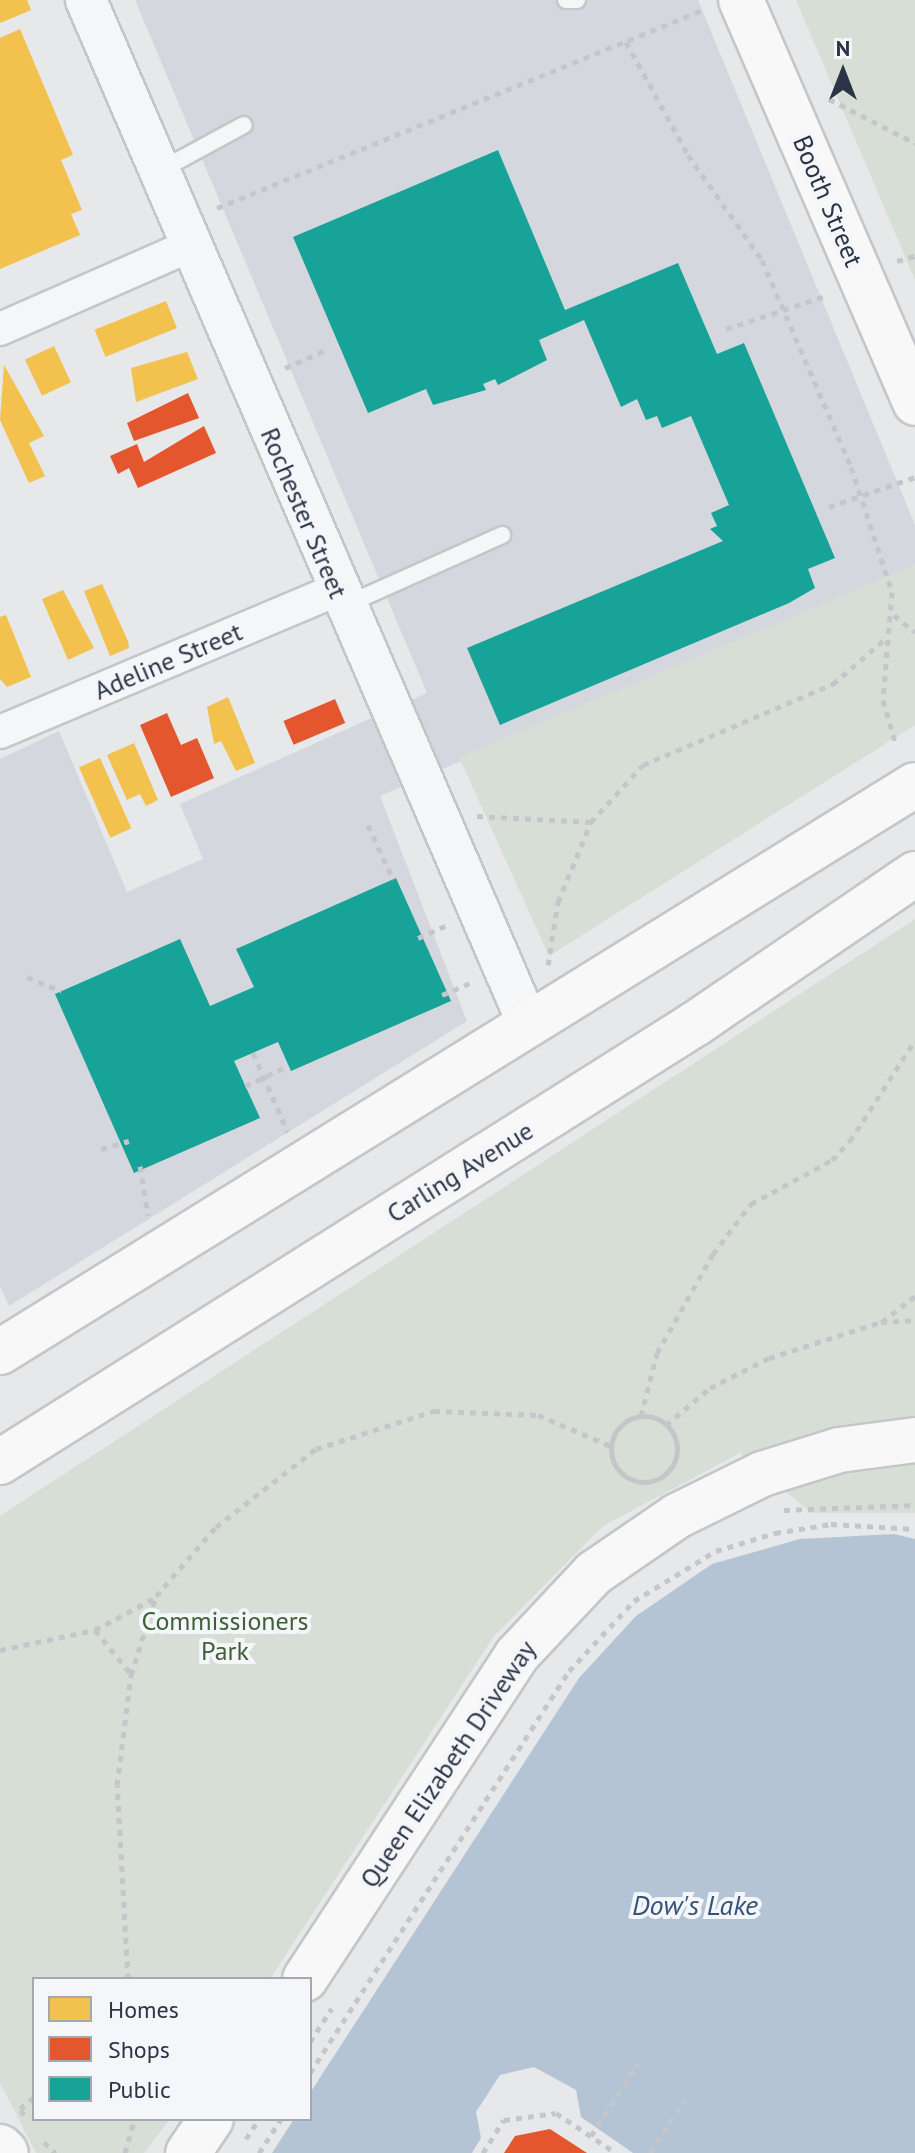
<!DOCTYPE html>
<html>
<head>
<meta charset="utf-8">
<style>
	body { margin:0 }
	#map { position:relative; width:915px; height:2153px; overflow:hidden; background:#e6e8ea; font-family:"PT Sans",sans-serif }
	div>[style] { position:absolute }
	.built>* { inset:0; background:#d4d7dd }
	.green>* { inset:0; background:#d6ded6 }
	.water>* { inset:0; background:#b4c4d5 }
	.homes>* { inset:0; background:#f2c14e; transform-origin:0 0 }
	.shops>* { inset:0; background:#e4572e; transform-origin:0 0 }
	.public>* { inset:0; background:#17a398 }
	.path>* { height:5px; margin-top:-2.5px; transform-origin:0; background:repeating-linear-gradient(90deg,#c5c6ca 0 6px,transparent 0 12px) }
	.path>.ring { margin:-2.5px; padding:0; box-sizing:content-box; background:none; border:5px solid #c5c6ca; border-radius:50% }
	.roads { filter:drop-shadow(2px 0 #c4c6c8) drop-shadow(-2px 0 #c4c6c8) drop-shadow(0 2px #c4c6c8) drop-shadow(0 -2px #c4c6c8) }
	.service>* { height:16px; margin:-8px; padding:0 8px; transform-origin:8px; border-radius:8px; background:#f5f6f7 }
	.minor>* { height:32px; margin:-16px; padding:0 16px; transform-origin:16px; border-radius:16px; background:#f5f6f7 }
	.tertiary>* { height:40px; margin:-20px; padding:0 20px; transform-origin:20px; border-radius:20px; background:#f5f6f7 }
	.secondary>* { height:44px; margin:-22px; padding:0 22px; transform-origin:22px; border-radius:22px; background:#f8f8f8 }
	.primary>* { height:44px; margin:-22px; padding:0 22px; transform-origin:22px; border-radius:22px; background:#f8f8f8 }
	span { translate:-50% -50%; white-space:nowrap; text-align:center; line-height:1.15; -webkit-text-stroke:8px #f4f6f9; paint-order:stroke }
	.street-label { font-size:26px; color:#2b3445 }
	.park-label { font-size:26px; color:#3f6138 }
	.water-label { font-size:28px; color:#34527a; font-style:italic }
	.legend { position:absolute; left:32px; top:1977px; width:280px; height:144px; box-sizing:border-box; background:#f4f6f9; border:2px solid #a4a8b1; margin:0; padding:10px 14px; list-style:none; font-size:24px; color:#2b3445 }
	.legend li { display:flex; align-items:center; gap:16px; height:40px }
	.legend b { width:40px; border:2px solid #a4a8b1 }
	.north { position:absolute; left:803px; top:32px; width:80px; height:80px; -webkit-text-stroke:6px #f4f6f9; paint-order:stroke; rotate:0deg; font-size:22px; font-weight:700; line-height:32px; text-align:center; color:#2b3445 }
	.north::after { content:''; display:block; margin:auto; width:28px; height:36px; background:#2b3445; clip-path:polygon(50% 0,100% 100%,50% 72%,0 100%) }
</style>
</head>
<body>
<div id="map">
	<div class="built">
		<i style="clip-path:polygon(135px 0,698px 0,915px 525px,915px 565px,380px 796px,467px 1021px,9px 1306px,0 1286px,0 759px,59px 731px,127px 892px,203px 859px,180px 804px,427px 693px)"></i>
	</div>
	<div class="green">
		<i style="clip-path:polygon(796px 0,915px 0,915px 280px)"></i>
		<i style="clip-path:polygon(915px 565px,915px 725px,549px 956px,459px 757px)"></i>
		<i style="clip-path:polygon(915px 919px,915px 1513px,811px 1513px,740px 1453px,603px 1526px,494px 1636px,270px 1979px,34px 1979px,34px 2119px,170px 2119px,144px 2153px,36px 2153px,0 2083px,0 1516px)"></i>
	</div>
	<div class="water">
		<i style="clip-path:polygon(894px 1534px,915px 1539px,915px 2153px,633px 2153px,581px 2117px,576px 2090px,534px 2067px,500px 2075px,476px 2112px,481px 2138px,472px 2153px,272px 2153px,294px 2119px,310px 2119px,310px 2093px,579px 1678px,636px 1616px,712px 1564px,800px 1539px)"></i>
	</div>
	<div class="homes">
		<i style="clip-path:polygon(0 0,27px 0,31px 10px,0 23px)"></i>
		<i style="clip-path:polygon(20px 29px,73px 155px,61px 160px,82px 210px,71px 214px,80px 235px,0 269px,0 38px)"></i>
		<i style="left:166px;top:301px;width:29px;height:77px;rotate:68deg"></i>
		<i style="left:54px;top:346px;width:40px;height:32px;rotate:65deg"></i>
		<i style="clip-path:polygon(187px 352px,198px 379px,136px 402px,131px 368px)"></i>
		<i style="clip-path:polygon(4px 365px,44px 436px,29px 443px,45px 476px,29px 483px,0 420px)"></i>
		<i style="clip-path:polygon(102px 584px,128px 641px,129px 648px,110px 656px,84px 591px)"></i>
		<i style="clip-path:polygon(63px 590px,94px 648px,68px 660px,42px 599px)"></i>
		<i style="clip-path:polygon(6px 615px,31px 677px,7px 687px,0 679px,0 617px)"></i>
		<i style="clip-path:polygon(228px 697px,255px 763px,236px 771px,221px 741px,214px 744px,207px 707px)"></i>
		<i style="clip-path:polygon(134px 743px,158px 800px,146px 806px,140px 794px,127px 800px,107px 755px)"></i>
		<i style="left:100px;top:758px;width:77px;height:23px;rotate:66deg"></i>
	</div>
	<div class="shops">
		<i style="clip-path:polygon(188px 393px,199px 418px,134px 441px,127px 423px)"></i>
		<i style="clip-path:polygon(204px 426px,216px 453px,138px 488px,129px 468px,118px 474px,110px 456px,137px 444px,144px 462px)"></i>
		<i style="left:335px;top:699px;width:26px;height:56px;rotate:67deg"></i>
		<i style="clip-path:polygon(167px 713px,181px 745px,197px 738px,214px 778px,171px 797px,140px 725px)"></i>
		<i style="clip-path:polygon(550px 2129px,587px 2153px,504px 2153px,515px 2136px)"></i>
	</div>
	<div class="public">
		<i style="clip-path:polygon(498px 150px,565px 310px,678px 263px,717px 354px,744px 343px,835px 558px,808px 569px,815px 588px,789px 603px,500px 725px,467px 648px,723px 541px,710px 529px,717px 526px,711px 513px,729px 505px,691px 416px,662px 428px,657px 416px,646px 420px,637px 399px,621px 407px,584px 320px,539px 340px,547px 360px,498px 385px,495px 379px,483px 384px,486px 390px,433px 405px,426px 389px,368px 413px,293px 237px)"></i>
		<i style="clip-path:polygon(396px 878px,451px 1001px,291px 1071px,278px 1042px,234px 1061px,260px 1118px,134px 1173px,55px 994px,180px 939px,210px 1006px,254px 987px,236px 949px)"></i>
	</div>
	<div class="path">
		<i style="left:626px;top:42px;width:129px;rotate:61.2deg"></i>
		<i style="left:688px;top:155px;width:128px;rotate:54.8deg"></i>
		<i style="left:762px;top:260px;width:225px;rotate:66.7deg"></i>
		<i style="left:851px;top:467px;width:132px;rotate:71.8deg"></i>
		<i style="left:892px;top:592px;width:108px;rotate:94.8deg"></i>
		<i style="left:883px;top:700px;width:47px;rotate:73.9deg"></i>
		<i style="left:829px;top:99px;width:97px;rotate:27.1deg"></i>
		<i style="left:217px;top:208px;width:527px;rotate:-22.18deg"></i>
		<i style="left:897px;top:261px;width:19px;rotate:-16deg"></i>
		<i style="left:726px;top:329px;width:108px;rotate:-18.4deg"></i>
		<i style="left:285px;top:368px;width:43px;rotate:-23.6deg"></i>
		<i style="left:829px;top:507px;width:91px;rotate:-19.2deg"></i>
		<i style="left:894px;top:615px;width:27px;rotate:39deg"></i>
		<i style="left:477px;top:816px;width:114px;rotate:3deg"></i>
		<i style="left:368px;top:825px;width:60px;rotate:65.2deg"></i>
		<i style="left:418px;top:938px;width:30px;rotate:-24deg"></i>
		<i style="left:548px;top:965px;width:64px;rotate:-81deg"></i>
		<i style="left:558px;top:902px;width:87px;rotate:-67.6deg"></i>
		<i style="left:591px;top:822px;width:77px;rotate:-47.6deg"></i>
		<i style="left:643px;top:765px;width:207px;rotate:-23.1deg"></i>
		<i style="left:833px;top:684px;width:67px;rotate:-40.8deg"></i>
		<i style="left:27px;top:977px;width:37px;rotate:22deg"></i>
		<i style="left:442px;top:995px;width:30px;rotate:-23deg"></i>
		<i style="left:253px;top:1053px;width:86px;rotate:66.1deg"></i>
		<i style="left:245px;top:1086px;width:47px;rotate:-24.9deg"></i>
		<i style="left:101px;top:1149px;width:29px;rotate:-16deg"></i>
		<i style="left:140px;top:1166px;width:50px;rotate:80.7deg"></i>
		<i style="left:882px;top:1322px;width:42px;rotate:-38.2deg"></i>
		<i style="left:641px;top:1416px;width:65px;rotate:-75.7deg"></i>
		<i style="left:657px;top:1353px;width:114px;rotate:-60.5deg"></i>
		<i style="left:713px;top:1254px;width:63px;rotate:-52.8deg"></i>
		<i style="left:751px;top:1204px;width:92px;rotate:-28.5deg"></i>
		<i style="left:832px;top:1160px;width:26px;rotate:-47deg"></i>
		<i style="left:850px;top:1141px;width:120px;rotate:-57.2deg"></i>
		<i class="ring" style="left:611px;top:1416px;width:61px;height:61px"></i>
		<i style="left:666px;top:1425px;width:57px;rotate:-40.1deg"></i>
		<i style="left:710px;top:1388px;width:66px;rotate:-27deg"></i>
		<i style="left:769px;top:1358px;width:118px;rotate:-17.8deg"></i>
		<i style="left:881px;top:1322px;width:34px;rotate:-3deg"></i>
		<i style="left:784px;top:1510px;width:131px;rotate:-2.2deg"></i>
		<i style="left:95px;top:1630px;width:57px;rotate:50.7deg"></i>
		<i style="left:0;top:1650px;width:97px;rotate:-11.9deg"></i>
		<i style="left:95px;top:1630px;width:69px;rotate:-28.4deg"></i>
		<i style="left:128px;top:1979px;width:194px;rotate:-93.2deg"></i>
		<i style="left:117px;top:1785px;width:111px;rotate:-82.7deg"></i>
		<i style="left:131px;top:1675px;width:83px;rotate:-72.4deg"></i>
		<i style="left:156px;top:1596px;width:91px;rotate:-49deg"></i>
		<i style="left:216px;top:1527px;width:127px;rotate:-38deg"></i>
		<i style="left:316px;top:1449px;width:124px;rotate:-17.9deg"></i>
		<i style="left:434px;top:1411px;width:104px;rotate:2.2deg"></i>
		<i style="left:538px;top:1415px;width:79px;rotate:23deg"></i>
		<i style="left:310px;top:2042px;width:40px;rotate:-57.1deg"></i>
		<i style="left:310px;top:2073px;width:478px;rotate:-57.2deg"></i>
		<i style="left:569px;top:1671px;width:96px;rotate:-47.1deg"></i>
		<i style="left:634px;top:1601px;width:96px;rotate:-31.4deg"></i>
		<i style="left:716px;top:1551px;width:62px;rotate:-17deg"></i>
		<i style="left:775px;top:1533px;width:57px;rotate:-9.1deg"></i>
		<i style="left:831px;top:1524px;width:84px;rotate:3.4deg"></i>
		<i style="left:24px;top:2115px;width:7px;rotate:-124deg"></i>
		<i style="left:20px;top:2109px;width:18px;rotate:-41deg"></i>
		<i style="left:591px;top:2136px;width:87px;rotate:-57.2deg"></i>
		<i style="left:246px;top:2139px;width:24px;rotate:-57deg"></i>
		<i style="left:44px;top:2142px;width:16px;rotate:45deg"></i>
		<i style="left:125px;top:2153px;width:35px;rotate:-74deg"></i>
		<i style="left:259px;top:2153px;width:40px;rotate:-57.1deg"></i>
		<i style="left:483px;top:2153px;width:39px;rotate:-58deg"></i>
		<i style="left:504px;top:2120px;width:52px;rotate:-7.7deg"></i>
		<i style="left:556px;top:2113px;width:72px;rotate:33.7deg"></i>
		<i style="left:650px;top:2153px;width:63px;rotate:-57.3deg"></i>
	</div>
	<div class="roads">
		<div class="service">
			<i style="left:566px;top:0;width:11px"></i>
			<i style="left:161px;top:170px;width:94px;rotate:-28.5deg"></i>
			<i style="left:348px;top:604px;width:169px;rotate:-24.1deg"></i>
		</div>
		<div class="minor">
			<i style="left:0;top:329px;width:209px;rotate:-23.7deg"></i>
			<i style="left:0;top:732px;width:365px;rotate:-22.9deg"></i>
		</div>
		<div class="tertiary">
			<i style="left:86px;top:0;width:1115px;rotate:66.65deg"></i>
		</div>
		<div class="secondary">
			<i style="left:741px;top:0;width:439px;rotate:66.6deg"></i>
			<i style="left:305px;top:1979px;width:386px;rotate:-56.8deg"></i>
			<i style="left:516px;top:1656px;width:114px;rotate:-46.8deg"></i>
			<i style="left:594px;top:1573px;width:101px;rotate:-34.5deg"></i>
			<i style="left:677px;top:1516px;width:95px;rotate:-26.3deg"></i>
			<i style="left:762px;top:1474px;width:81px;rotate:-17.3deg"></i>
			<i style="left:839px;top:1450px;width:77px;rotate:-7.5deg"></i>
			<i style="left:0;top:2147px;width:8px;rotate:45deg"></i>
			<i style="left:188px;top:2153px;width:41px;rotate:-55.9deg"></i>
		</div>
		<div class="primary">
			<i style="left:0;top:1352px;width:1076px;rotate:-31.79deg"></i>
			<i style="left:0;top:1462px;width:822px;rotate:-32.22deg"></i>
			<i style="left:695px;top:1024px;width:266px;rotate:-34.3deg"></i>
		</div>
	</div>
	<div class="street-label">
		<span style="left:828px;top:201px;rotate:67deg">Booth Street</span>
		<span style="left:304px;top:513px;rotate:67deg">Rochester Street</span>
		<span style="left:168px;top:661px;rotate:-23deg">Adeline Street</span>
		<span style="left:460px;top:1172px;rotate:-32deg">Carling Avenue</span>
		<span style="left:448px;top:1764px;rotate:-56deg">Queen Elizabeth Driveway</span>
	</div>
	<div class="park-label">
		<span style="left:225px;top:1636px">Commissioners<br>Park</span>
	</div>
	<div class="water-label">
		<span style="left:695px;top:1905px">Dow's Lake</span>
	</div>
	<ul class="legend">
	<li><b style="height:22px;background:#f2c14e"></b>Homes</li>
	<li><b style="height:22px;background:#e4572e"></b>Shops</li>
	<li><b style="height:22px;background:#17a398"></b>Public</li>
	</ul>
	<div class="north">N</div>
</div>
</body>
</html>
